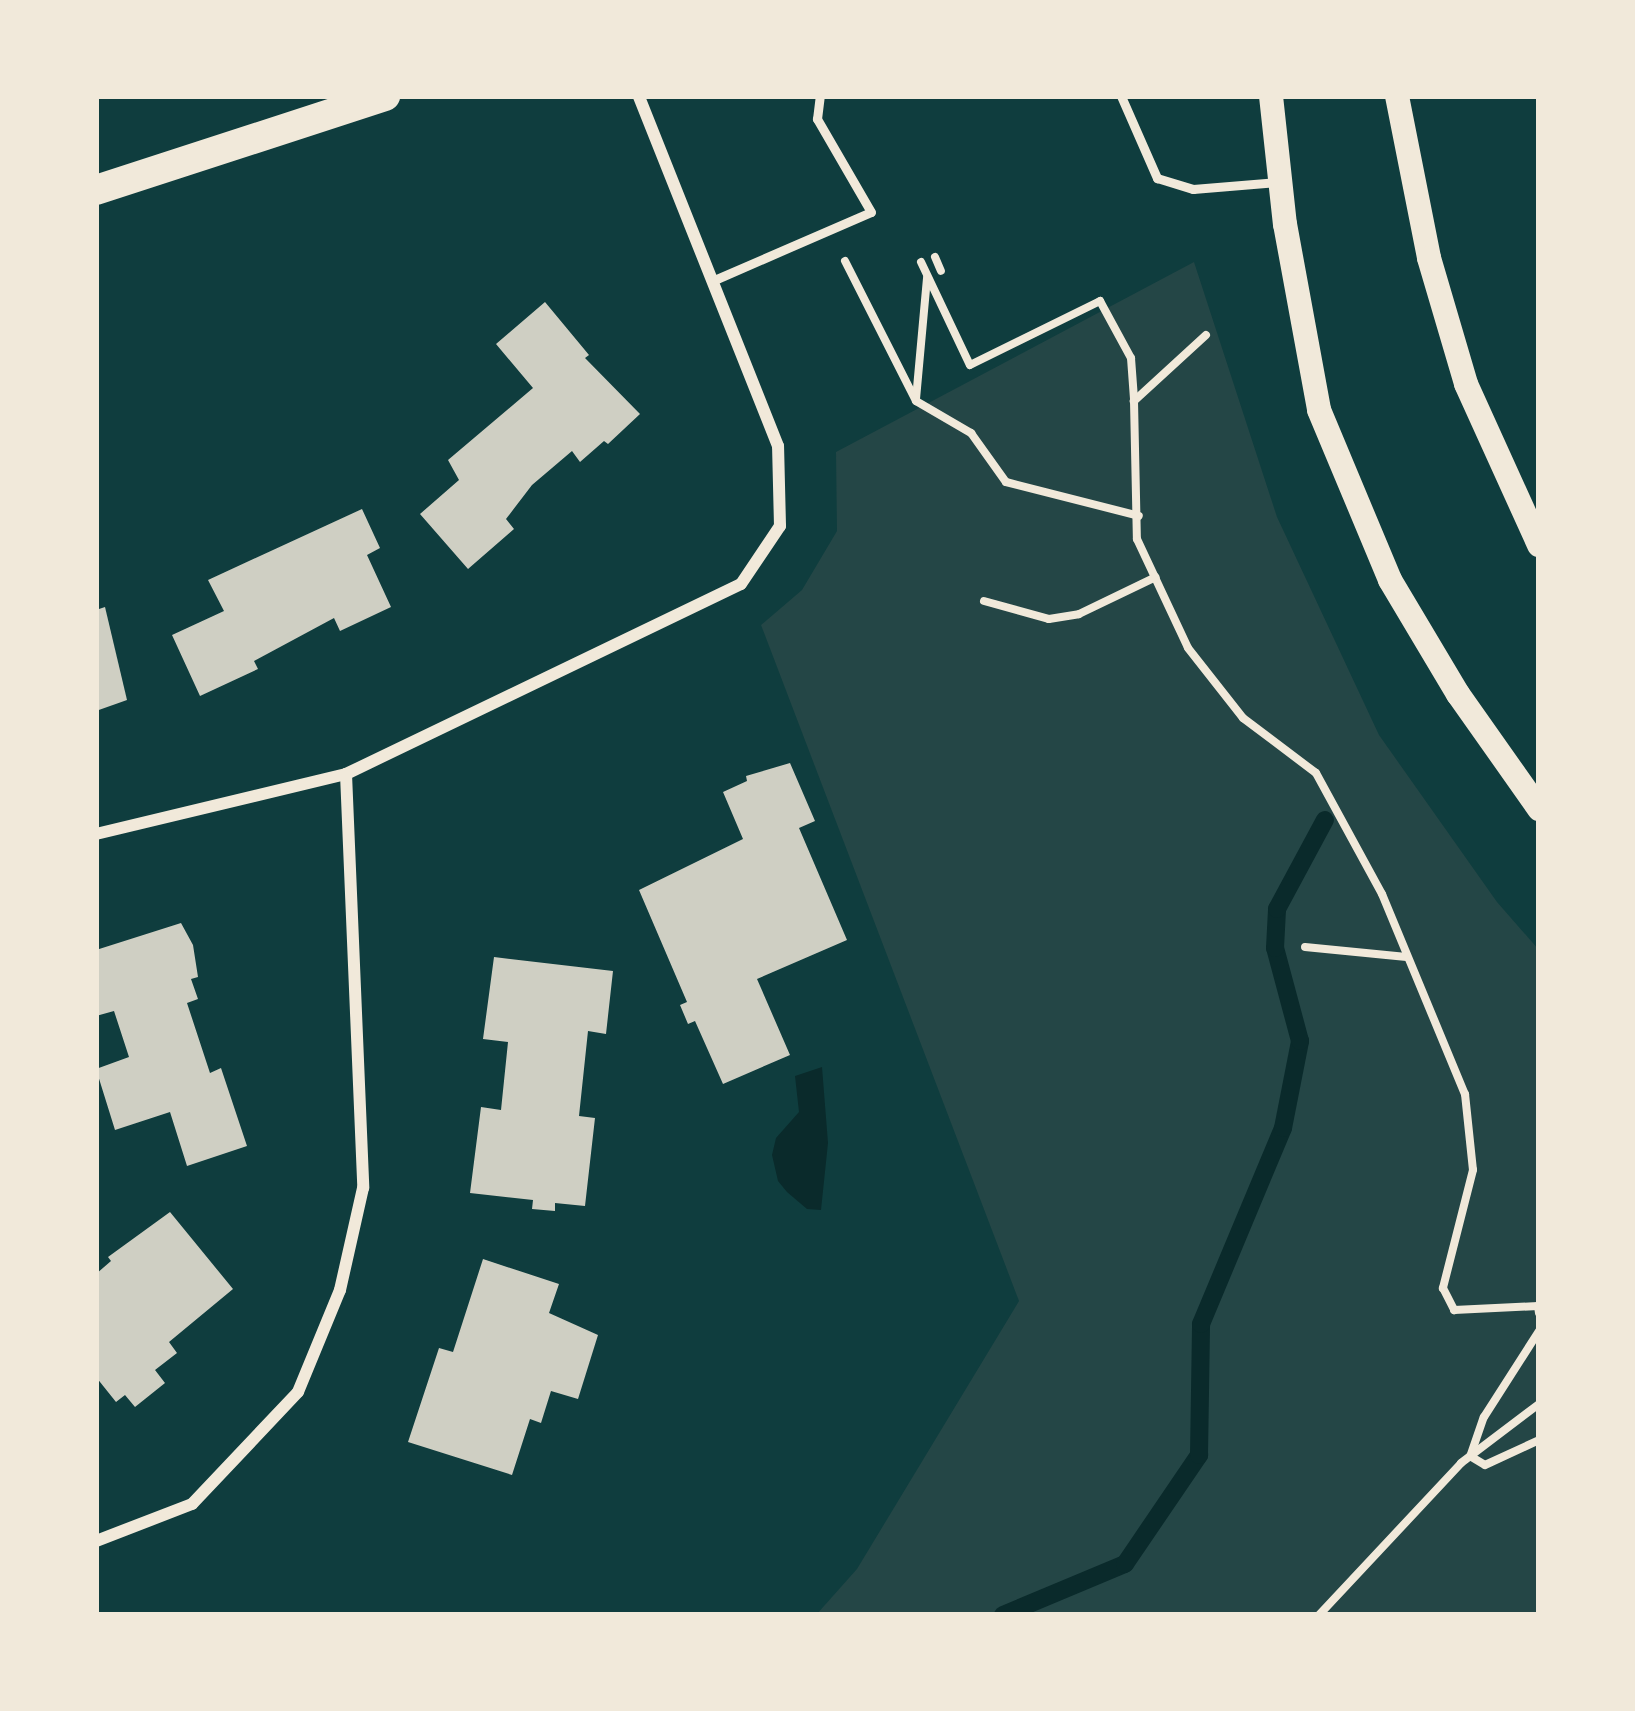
<!DOCTYPE html>
<html>
<head>
<meta charset="utf-8">
<style>
	body { margin:0 }
	#map { position:relative; width:1635px; height:1711px; overflow:hidden; background:#0f3d3e; font-family:"Noto Sans",sans-serif }
	div>[style] { position:absolute }
	.green>* { inset:0; background:#244646 }
	.water>* { inset:0; background:#0a2a2b }
	.stream>* { height:18px; margin:-9px; padding:0 9px; transform-origin:9px; border-radius:9px; background:#0a2a2b }
	.building>* { inset:0; background:#cfcfc3 }
	.path>* { height:8px; margin:-4px; padding:0 4px; transform-origin:4px; border-radius:4px; background:#f1e9da }
	.service>* { height:9px; margin:-4.5px; padding:0 4.5px; transform-origin:4.5px; border-radius:4.5px; background:#f1e9da }
	.minor>* { height:12px; margin:-6px; padding:0 6px; transform-origin:6px; border-radius:6px; background:#f1e9da }
	.secondary>* { height:24px; margin:-12px; padding:0 12px; transform-origin:12px; border-radius:12px; background:#f1e9da }
	.primary>* { height:30px; margin:-15px; padding:0 15px; transform-origin:15px; border-radius:15px; background:#f1e9da }
	span { translate:-50% -50%; white-space:nowrap; text-align:center; line-height:1.15; -webkit-text-stroke:9px #f1e9da; paint-order:stroke }
	.frame { position:absolute; inset:0; border:99px solid #f1e9da; pointer-events:none }
</style>
</head>
<body>
<div id="map">
	<div class="green">
		<i style="clip-path:polygon(1194px 262px,1277px 517px,1379px 735px,1497px 902px,1539px 950px,1539px 1615px,816px 1615px,857px 1569px,1019px 1301px,761px 625px,802px 590px,837px 531px,836px 452px)"></i>
	</div>
	<div class="water">
		<i style="clip-path:polygon(822px 1067px,828px 1143px,821px 1210px,807px 1209px,787px 1192px,778px 1181px,772px 1155px,776px 1138px,799px 1112px,795px 1076px)"></i>
	</div>
	<div class="stream">
		<i style="left:1003px;top:1615px;width:132px;rotate:-22.7deg"></i>
		<i style="left:1125px;top:1564px;width:132px;rotate:-55.8deg"></i>
		<i style="left:1199px;top:1455px;width:131px;rotate:-89.1deg"></i>
		<i style="left:1201px;top:1324px;width:212px;rotate:-67.3deg"></i>
		<i style="left:1283px;top:1128px;width:89px;rotate:-78.9deg"></i>
		<i style="left:1300px;top:1041px;width:96px;rotate:-105deg"></i>
		<i style="left:1275px;top:948px;width:39px;rotate:-87deg"></i>
		<i style="left:1277px;top:909px;width:101px;rotate:-61.7deg"></i>
	</div>
	<div class="building">
		<i style="clip-path:polygon(545px 302px,589px 355px,585px 358px,640px 414px,608px 444px,604px 441px,580px 462px,572px 451px,532px 485px,506px 519px,514px 529px,468px 569px,420px 514px,459px 480px,448px 460px,533px 388px,496px 344px)"></i>
		<i style="clip-path:polygon(362px 509px,380px 548px,367px 555px,391px 607px,340px 631px,334px 618px,254px 661px,258px 669px,200px 696px,172px 635px,224px 611px,208px 580px)"></i>
		<i style="clip-path:polygon(105px 607px,127px 700px,96px 711px,96px 610px)"></i>
		<i style="clip-path:polygon(790px 763px,815px 821px,799px 828px,847px 940px,757px 979px,790px 1055px,723px 1084px,695px 1021px,688px 1024px,680px 1005px,687px 1002px,639px 890px,743px 839px,723px 792px,747px 781px,746px 776px)"></i>
		<i style="clip-path:polygon(181px 923px,193px 945px,198px 977px,191px 979px,198px 999px,187px 1003px,210px 1073px,221px 1068px,247px 1146px,187px 1166px,170px 1112px,115px 1130px,96px 1069px,129px 1057px,114px 1011px,96px 1016px,96px 950px)"></i>
		<i style="clip-path:polygon(494px 957px,613px 971px,606px 1034px,588px 1031px,579px 1116px,595px 1118px,585px 1206px,555px 1203px,555px 1211px,532px 1209px,533px 1200px,470px 1193px,481px 1107px,501px 1110px,508px 1042px,483px 1039px)"></i>
		<i style="clip-path:polygon(170px 1212px,233px 1289px,169px 1342px,177px 1353px,155px 1370px,165px 1383px,135px 1407px,125px 1395px,116px 1402px,96px 1377px,96px 1274px,111px 1261px,108px 1257px)"></i>
		<i style="clip-path:polygon(483px 1259px,559px 1284px,549px 1313px,598px 1335px,578px 1399px,551px 1391px,541px 1423px,530px 1419px,512px 1475px,408px 1442px,439px 1348px,453px 1352px)"></i>
	</div>
	<div class="path">
		<i style="left:935px;top:257px;width:15px;rotate:67deg"></i>
		<i style="left:845px;top:261px;width:157px;rotate:63.1deg"></i>
		<i style="left:916px;top:401px;width:64px;rotate:30.2deg"></i>
		<i style="left:971px;top:433px;width:60px;rotate:54.5deg"></i>
		<i style="left:1006px;top:482px;width:137px;rotate:14.3deg"></i>
		<i style="left:921px;top:262px;width:114px;rotate:64.6deg"></i>
		<i style="left:970px;top:365px;width:145px;rotate:-26.2deg"></i>
		<i style="left:1100px;top:301px;width:65px;rotate:61.5deg"></i>
		<i style="left:1131px;top:358px;width:41px;rotate:85.8deg"></i>
		<i style="left:1206px;top:335px;width:98px;rotate:137.5deg"></i>
		<i style="left:1134px;top:401px;width:138px;rotate:88.8deg"></i>
		<i style="left:1137px;top:539px;width:120px;rotate:64.9deg"></i>
		<i style="left:1188px;top:648px;width:89px;rotate:51.8deg"></i>
		<i style="left:1243px;top:718px;width:91px;rotate:37deg"></i>
		<i style="left:1316px;top:773px;width:138px;rotate:61.4deg"></i>
		<i style="left:1382px;top:894px;width:217px;rotate:67.5deg"></i>
		<i style="left:1465px;top:1094px;width:76px;rotate:84deg"></i>
		<i style="left:1473px;top:1170px;width:122px;rotate:104.3deg"></i>
		<i style="left:1443px;top:1288px;width:25px;rotate:63deg"></i>
		<i style="left:1454px;top:1310px;width:84px;rotate:-2.7deg"></i>
		<i style="left:1538px;top:1306px;width:7px;rotate:82deg"></i>
		<i style="left:916px;top:399px;width:122px;rotate:-84.8deg"></i>
		<i style="left:984px;top:601px;width:67px;rotate:15.5deg"></i>
		<i style="left:1049px;top:619px;width:30px;rotate:-9deg"></i>
		<i style="left:1079px;top:614px;width:85px;rotate:-25.7deg"></i>
		<i style="left:1305px;top:947px;width:102px;rotate:5.6deg"></i>
		<i style="left:1471px;top:1454px;width:39px;rotate:-71deg"></i>
		<i style="left:1484px;top:1417px;width:102px;rotate:-57.4deg"></i>
		<i style="left:1470px;top:1456px;width:17px;rotate:31deg"></i>
		<i style="left:1485px;top:1465px;width:60px;rotate:-24.8deg"></i>
		<i style="left:1319px;top:1615px;width:208px;rotate:-46.9deg"></i>
		<i style="left:1461px;top:1463px;width:98px;rotate:-37.1deg"></i>
	</div>
	<div class="service">
		<i style="left:1121px;top:96px;width:90px;rotate:66.3deg"></i>
		<i style="left:1157px;top:178px;width:38px;rotate:17deg"></i>
		<i style="left:1193px;top:189px;width:83px;rotate:-4.8deg"></i>
		<i style="left:712px;top:281px;width:173px;rotate:-23.5deg"></i>
		<i style="left:871px;top:212px;width:108px;rotate:-120.1deg"></i>
		<i style="left:817px;top:119px;width:23px;rotate:-83deg"></i>
	</div>
	<div class="minor">
		<i style="left:346px;top:774px;width:438px;rotate:-25.7deg"></i>
		<i style="left:741px;top:584px;width:70px;rotate:-56.1deg"></i>
		<i style="left:780px;top:526px;width:80px;rotate:-91.4deg"></i>
		<i style="left:778px;top:446px;width:377px;rotate:-111.7deg"></i>
		<i style="left:96px;top:834px;width:257px;rotate:-13.5deg"></i>
		<i style="left:346px;top:774px;width:414px;rotate:87.6deg"></i>
		<i style="left:363px;top:1188px;width:105px;rotate:102.7deg"></i>
		<i style="left:340px;top:1290px;width:110px;rotate:112.4deg"></i>
		<i style="left:298px;top:1392px;width:154px;rotate:133.4deg"></i>
		<i style="left:192px;top:1504px;width:103px;rotate:158.9deg"></i>
	</div>
	<div class="secondary">
		<i style="left:1271px;top:96px;width:129px;rotate:83.8deg"></i>
		<i style="left:1285px;top:224px;width:189px;rotate:79.6deg"></i>
		<i style="left:1319px;top:410px;width:184px;rotate:67.3deg"></i>
		<i style="left:1390px;top:580px;width:133px;rotate:59.2deg"></i>
		<i style="left:1458px;top:694px;width:141px;rotate:54.8deg"></i>
		<i style="left:1397px;top:96px;width:165px;rotate:78.8deg"></i>
		<i style="left:1429px;top:258px;width:131px;rotate:73.6deg"></i>
		<i style="left:1466px;top:384px;width:177px;rotate:65.6deg"></i>
	</div>
	<div class="primary">
		<i style="left:96px;top:190px;width:304px;rotate:-18deg"></i>
	</div>
	<div class="frame"></div>
</div>
</body>
</html>
